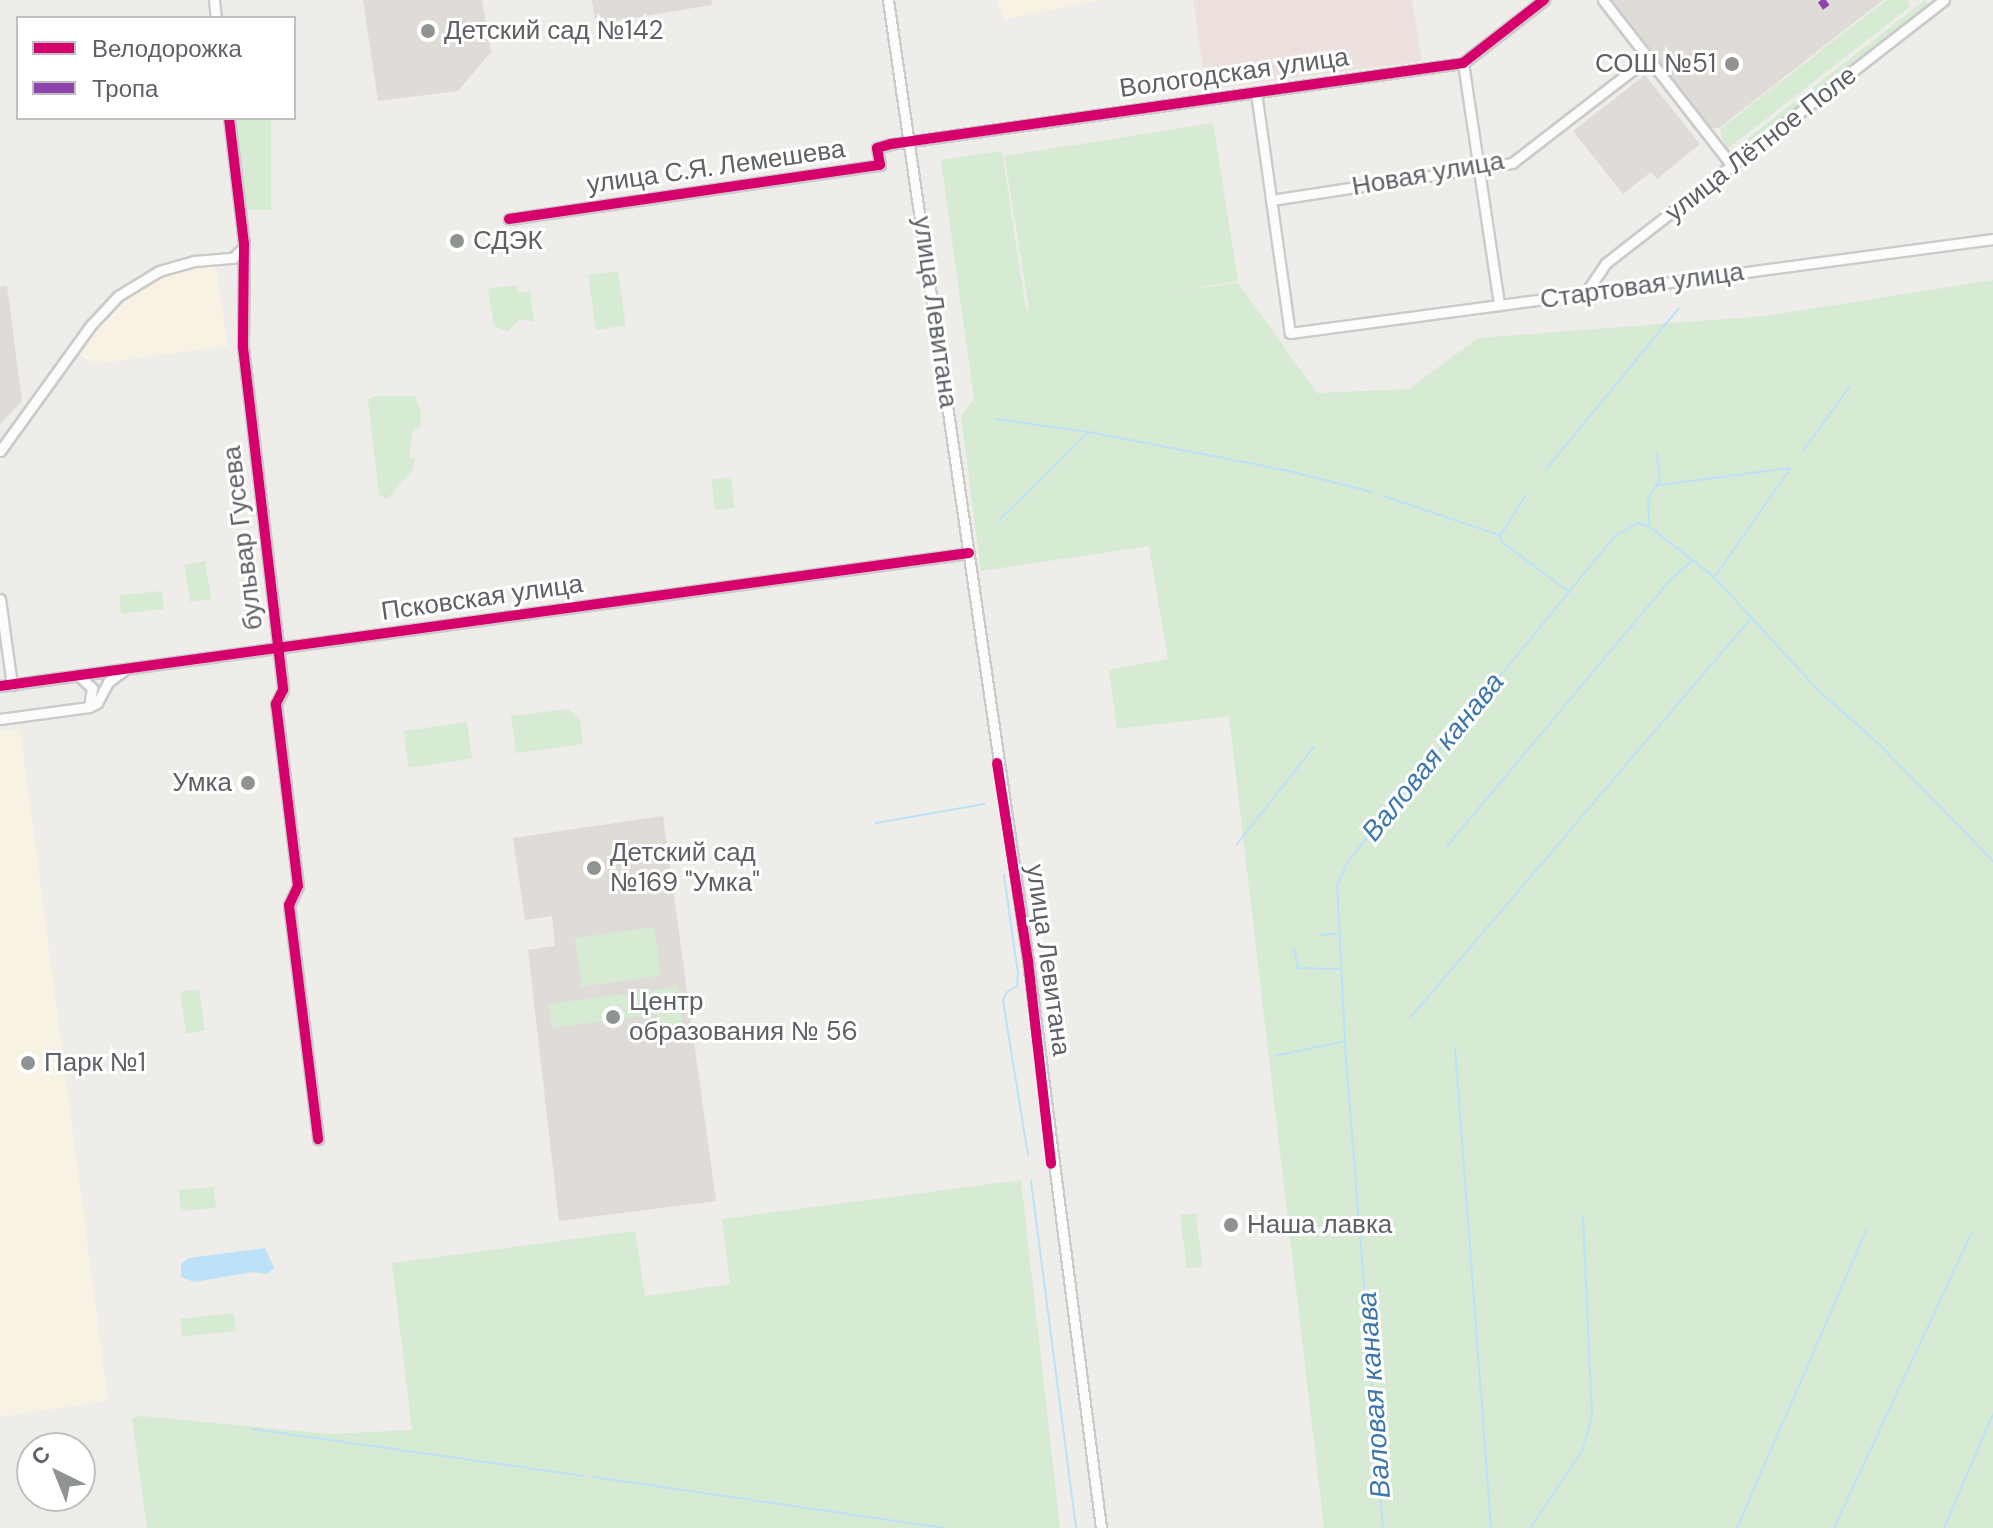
<!DOCTYPE html>
<html>
<head>
<meta charset="utf-8">
<style>
	body { margin:0 }
	#map { position:relative; width:1993px; height:1528px; overflow:hidden; background:#eeede9; font-family:"DM Sans",sans-serif }
	div>[style] { position:absolute }
	.commercial>* { inset:0; background:#f7f2e3 }
	.education>* { inset:0; background:#dfdcd7 }
	.medical>* { inset:0; background:#ede1de }
	.green>* { inset:0; background:#d7ead4; transform-origin:0 0 }
	.water>* { inset:0; background:#bde1f8 }
	.stream>* { height:2px; margin:-1px; padding:0 1px; transform-origin:1px; border-radius:1px; background:#bde1f8 }
	.roads { filter:drop-shadow(2px 0 #cacbcb) drop-shadow(-2px 0 #cacbcb) drop-shadow(0 2px #cacbcb) drop-shadow(0 -2px #cacbcb) }
	.street>* { height:9px; margin:-4.5px; padding:0 4.5px; transform-origin:4.5px; border-radius:4.5px; background:#fcfcfc }
	.quiet>* { height:8px; margin-top:-4px; transform-origin:0; background:repeating-linear-gradient(90deg,#8e44ad 0 16px,transparent 0 24px) }
	.cycleway>* { height:10px; margin:-5px; padding:0 5px; transform-origin:5px; border-radius:5px; background:#d6006c }
	.dots>* { width:22px; height:22px; translate:-50% -50%; box-sizing:border-box; border:4px solid #fff; border-radius:50% }
	span { translate:-50% -50%; white-space:nowrap; text-align:center; line-height:1.15; -webkit-text-stroke:6px #fff; paint-order:stroke }
	.poi-label { font-size:26px; color:#5e6267 }
	.left { translate:0 -50%; text-align:left }
	.right { translate:-100% -50%; text-align:right }
	.street-label { font-size:26px; color:#5e6267 }
	.water-label { font-size:28px; color:#3e77ac; font-style:italic }
	.legend { position:absolute; left:16px; top:16px; width:280px; height:104px; box-sizing:border-box; background:#fff; border:2px solid #bfc0c2; margin:0; padding:10px 14px; list-style:none; font-size:24px; color:#5e6267 }
	.legend li { display:flex; align-items:center; gap:16px; height:40px }
	.legend b { width:40px; border:2px solid #bfc0c2 }
	.north { position:absolute; left:16px; top:1432px; width:80px; height:80px; box-sizing:border-box; background:#fff; border:2px solid #bfc0c2; border-radius:50%; rotate:317deg; font-size:22px; font-weight:700; line-height:32px; text-align:center; color:#5e6267 }
	.north::after { content:''; display:block; margin:auto; width:28px; height:36px; background:#909394; clip-path:polygon(50% 0,100% 100%,50% 72%,0 100%) }
</style>
</head>
<body>
<div id="map">
	<div class="commercial">
		<i style="clip-path:polygon(998px 0,1102px 0,1003px 20px)"></i>
		<i style="clip-path:polygon(215px 263px,228px 346px,93px 364px,77px 352px,117px 301px,146px 281px,180px 267px)"></i>
		<i style="clip-path:polygon(20px 729px,108px 1401px,0 1417px,0 731px)"></i>
	</div>
	<div class="education">
		<i style="clip-path:polygon(363px 0,482px 0,491px 52px,458px 91px,378px 101px)"></i>
		<i style="clip-path:polygon(592px 0,711px 0,712px 5px,596px 24px)"></i>
		<i style="clip-path:polygon(1612px 0,1883px 0,1719px 128px,1711px 128px)"></i>
		<i style="clip-path:polygon(1645px 75px,1700px 144px,1657px 179px,1651px 172px,1623px 194px,1573px 131px)"></i>
		<i style="clip-path:polygon(7px 286px,22px 401px,0 424px,0 287px)"></i>
		<i style="clip-path:polygon(663px 816px,716px 1201px,559px 1221px,528px 950px,555px 946px,552px 916px,525px 920px,513px 838px)"></i>
	</div>
	<div class="medical">
		<i style="clip-path:polygon(1193px 0,1412px 0,1422px 61px,1206px 89px)"></i>
	</div>
	<div class="green">
		<i style="clip-path:polygon(1886px 0,1907px 0,1911px 6px,1726px 150px,1720px 129px)"></i>
		<i style="clip-path:polygon(1925px 0,1929px 6px,1741px 155px,1729px 153px)"></i>
		<i style="left:234px;top:118px;width:37px;height:92px"></i>
		<i style="left:1213px;top:123px;width:160px;height:211px;rotate:81deg"></i>
		<i style="clip-path:polygon(1002px 151px,1026px 310px,1238px 283px,1317px 393px,1409px 389px,1478px 338px,1765px 316px,1993px 280px,1993px 1528px,1324px 1528px,1229px 716px,1117px 729px,1109px 670px,1168px 659px,1149px 546px,981px 571px,961px 416px,974px 399px,941px 160px)"></i>
		<i style="left:618px;top:271px;width:55px;height:30px;rotate:82deg"></i>
		<i style="clip-path:polygon(516px 285px,518px 293px,530px 291px,534px 322px,519px 319px,508px 332px,494px 326px,488px 289px)"></i>
		<i style="clip-path:polygon(374px 396px,415px 396px,421px 413px,420px 428px,413px 429px,409px 457px,415px 459px,413px 470px,387px 499px,379px 495px,368px 400px)"></i>
		<i style="left:731px;top:477px;width:31px;height:20px;rotate:83deg"></i>
		<i style="left:205px;top:561px;width:38px;height:21px;rotate:81deg"></i>
		<i style="left:162px;top:591px;width:18px;height:43px;rotate:84deg"></i>
		<i style="clip-path:polygon(568px 709px,580px 719px,583px 744px,516px 753px,511px 716px)"></i>
		<i style="left:467px;top:722px;width:37px;height:64px;rotate:82deg"></i>
		<i style="left:654px;top:927px;width:49px;height:80px;rotate:82deg"></i>
		<i style="clip-path:polygon(678px 987px,685px 1038px,661px 1041px,657px 1014px,552px 1028px,549px 1004px)"></i>
		<i style="left:199px;top:989px;width:42px;height:19px;rotate:82deg"></i>
		<i style="clip-path:polygon(1021px 1180px,1060px 1528px,147px 1528px,132px 1418px,142px 1416px,330px 1434px,412px 1430px,392px 1263px,635px 1231px,645px 1296px,730px 1284px,722px 1219px)"></i>
		<i style="left:214px;top:1187px;width:21px;height:35px;rotate:85deg"></i>
		<i style="left:1196px;top:1213px;width:54px;height:16px;rotate:83deg"></i>
		<i style="left:234px;top:1313px;width:18px;height:54px;rotate:84deg"></i>
	</div>
	<div class="water">
		<i style="clip-path:polygon(265px 1248px,274px 1268px,267px 1274px,253px 1272px,194px 1282px,181px 1277px,181px 1264px,189px 1258px)"></i>
	</div>
	<div class="stream">
		<i style="left:997px;top:419px;width:91px;rotate:8.2deg"></i>
		<i style="left:1803px;top:451px;width:80px;rotate:-54.1deg"></i>
		<i style="left:1547px;top:468px;width:207px;rotate:-50.5deg"></i>
		<i style="left:1658px;top:485px;width:134px;rotate:-7.3deg"></i>
		<i style="left:1526px;top:495px;width:49px;rotate:122.4deg"></i>
		<i style="left:1500px;top:536px;width:6px;rotate:72deg"></i>
		<i style="left:1502px;top:542px;width:84px;rotate:36.7deg"></i>
		<i style="left:1383px;top:496px;width:122px;rotate:18.6deg"></i>
		<i style="left:999px;top:520px;width:126px;rotate:-44.4deg"></i>
		<i style="left:1089px;top:432px;width:200px;rotate:11deg"></i>
		<i style="left:1285px;top:470px;width:90px;rotate:14.2deg"></i>
		<i style="left:1649px;top:525px;width:26px;rotate:-92deg"></i>
		<i style="left:1648px;top:499px;width:22px;rotate:-58deg"></i>
		<i style="left:1660px;top:480px;width:26px;rotate:-97deg"></i>
		<i style="left:1716px;top:575px;width:129px;rotate:-55.1deg"></i>
		<i style="left:876px;top:823px;width:110px;rotate:-10deg"></i>
		<i style="left:1237px;top:844px;width:124px;rotate:-51.6deg"></i>
		<i style="left:1447px;top:846px;width:349px;rotate:-50deg"></i>
		<i style="left:1671px;top:579px;width:29px;rotate:-41deg"></i>
		<i style="left:1004px;top:875px;width:99px;rotate:81.9deg"></i>
		<i style="left:1018px;top:973px;width:13px;rotate:94deg"></i>
		<i style="left:1017px;top:986px;width:13px;rotate:148deg"></i>
		<i style="left:1006px;top:993px;width:9px;rotate:111deg"></i>
		<i style="left:1003px;top:1001px;width:156px;rotate:80.8deg"></i>
		<i style="left:1322px;top:935px;width:15px;rotate:-4deg"></i>
		<i style="left:1294px;top:948px;width:20px;rotate:79deg"></i>
		<i style="left:1298px;top:968px;width:41px;rotate:1.4deg"></i>
		<i style="left:1410px;top:1018px;width:527px;rotate:-49.54deg"></i>
		<i style="left:1455px;top:1048px;width:481px;rotate:85.7deg"></i>
		<i style="left:1275px;top:1056px;width:72px;rotate:-12.1deg"></i>
		<i style="left:1031px;top:1181px;width:350px;rotate:82.6deg"></i>
		<i style="left:253px;top:1429px;width:335px;rotate:8.1deg"></i>
		<i style="left:594px;top:1477px;width:353px;rotate:8.3deg"></i>
		<i style="left:1383px;top:1528px;width:488px;rotate:-94.5deg"></i>
		<i style="left:1345px;top:1041px;width:156px;rotate:-92.9deg"></i>
		<i style="left:1337px;top:885px;width:26px;rotate:-65deg"></i>
		<i style="left:1348px;top:861px;width:421px;rotate:-50.6deg"></i>
		<i style="left:1615px;top:536px;width:26px;rotate:-29deg"></i>
		<i style="left:1638px;top:523px;width:13px;rotate:18deg"></i>
		<i style="left:1650px;top:527px;width:81px;rotate:38deg"></i>
		<i style="left:1714px;top:577px;width:154px;rotate:47.4deg"></i>
		<i style="left:1818px;top:690px;width:83px;rotate:41.6deg"></i>
		<i style="left:1880px;top:745px;width:162px;rotate:45.8deg"></i>
		<i style="left:1530px;top:1528px;width:93px;rotate:-56deg"></i>
		<i style="left:1582px;top:1451px;width:36px;rotate:-74deg"></i>
		<i style="left:1592px;top:1416px;width:200px;rotate:-92.6deg"></i>
		<i style="left:1737px;top:1528px;width:326px;rotate:-66.5deg"></i>
		<i style="left:1834px;top:1528px;width:324px;rotate:-65deg"></i>
		<i style="left:1944px;top:1528px;width:124px;rotate:-66.7deg"></i>
	</div>
	<div class="roads">
		<div class="street">
			<i style="left:214px;top:0;width:18px;rotate:84deg"></i>
			<i style="left:888px;top:0;width:971px;rotate:81.71deg"></i>
			<i style="left:1028px;top:961px;width:572px;rotate:82.66deg"></i>
			<i style="left:1603px;top:0;width:210px;rotate:52.1deg"></i>
			<i style="left:1463px;top:63px;width:245px;rotate:81.5deg"></i>
			<i style="left:1256px;top:92px;width:243px;rotate:82deg"></i>
			<i style="left:1290px;top:333px;width:709px;rotate:-7.62deg"></i>
			<i style="left:229px;top:118px;width:127px;rotate:83.2deg"></i>
			<i style="left:244px;top:244px;width:103px;rotate:90.6deg"></i>
			<i style="left:243px;top:347px;width:345px;rotate:83.3deg"></i>
			<i style="left:283px;top:690px;width:16px;rotate:117deg"></i>
			<i style="left:276px;top:704px;width:183px;rotate:83.1deg"></i>
			<i style="left:298px;top:886px;width:21px;rotate:115deg"></i>
			<i style="left:289px;top:905px;width:236px;rotate:82.9deg"></i>
			<i style="left:1271px;top:200px;width:244px;rotate:-8.7deg"></i>
			<i style="left:1512px;top:163px;width:172px;rotate:-37.7deg"></i>
			<i style="left:509px;top:219px;width:375px;rotate:-8.3deg"></i>
			<i style="left:880px;top:165px;width:17px;rotate:-100deg"></i>
			<i style="left:877px;top:148px;width:15px;rotate:-16deg"></i>
			<i style="left:891px;top:144px;width:578px;rotate:-8.06deg"></i>
			<i style="left:1463px;top:63px;width:103px;rotate:-37.9deg"></i>
			<i style="left:1585px;top:294px;width:37px;rotate:-56deg"></i>
			<i style="left:1606px;top:263px;width:428px;rotate:-37.9deg"></i>
			<i style="left:0;top:451px;width:155px;rotate:-54.2deg"></i>
			<i style="left:91px;top:325px;width:40px;rotate:-47deg"></i>
			<i style="left:118px;top:296px;width:48px;rotate:-31.4deg"></i>
			<i style="left:159px;top:271px;width:37px;rotate:-16deg"></i>
			<i style="left:195px;top:261px;width:38px;rotate:-5deg"></i>
			<i style="left:233px;top:258px;width:16px;rotate:-45deg"></i>
			<i style="left:0;top:599px;width:87px;rotate:82.1deg"></i>
			<i style="left:79px;top:676px;width:18px;rotate:43deg"></i>
			<i style="left:92px;top:688px;width:18px;rotate:99deg"></i>
			<i style="left:0;top:686px;width:978px;rotate:-7.82deg"></i>
			<i style="left:0;top:719px;width:90px;rotate:-7.7deg"></i>
			<i style="left:89px;top:707px;width:9px;rotate:-27deg"></i>
			<i style="left:97px;top:703px;width:24px;rotate:-62deg"></i>
			<i style="left:108px;top:682px;width:19px;rotate:-36deg"></i>
		</div>
	</div>
	<div class="quiet">
		<i style="left:1821px;top:0;width:9px;rotate:54deg"></i>
	</div>
	<div class="cycleway">
		<i style="left:229px;top:118px;width:127px;rotate:83.2deg"></i>
		<i style="left:244px;top:244px;width:103px;rotate:90.6deg"></i>
		<i style="left:243px;top:347px;width:345px;rotate:83.3deg"></i>
		<i style="left:283px;top:690px;width:16px;rotate:117deg"></i>
		<i style="left:276px;top:704px;width:183px;rotate:83.1deg"></i>
		<i style="left:298px;top:886px;width:21px;rotate:115deg"></i>
		<i style="left:289px;top:905px;width:236px;rotate:82.9deg"></i>
		<i style="left:509px;top:219px;width:375px;rotate:-8.3deg"></i>
		<i style="left:880px;top:165px;width:17px;rotate:-100deg"></i>
		<i style="left:877px;top:148px;width:15px;rotate:-16deg"></i>
		<i style="left:891px;top:144px;width:578px;rotate:-8.06deg"></i>
		<i style="left:1463px;top:63px;width:103px;rotate:-37.9deg"></i>
		<i style="left:0;top:686px;width:978px;rotate:-7.82deg"></i>
		<i style="left:997px;top:763px;width:200px;rotate:81.1deg"></i>
		<i style="left:1028px;top:961px;width:204px;rotate:83.5deg"></i>
	</div>
	<div class="dots">
		<i style="left:428px;top:31px;background:#909394"></i>
		<i style="left:1732px;top:64px;background:#909394"></i>
		<i style="left:457px;top:241px;background:#909394"></i>
		<i style="left:248px;top:783px;background:#909394"></i>
		<i style="left:594px;top:868px;background:#909394"></i>
		<i style="left:613px;top:1017px;background:#909394"></i>
		<i style="left:28px;top:1063px;background:#909394"></i>
		<i style="left:1231px;top:1225px;background:#909394"></i>
	</div>
	<div class="poi-label">
		<span class="left" style="left:444px;top:31px">Детский сад №142</span>
		<span class="right" style="left:1716px;top:64px">СОШ №51</span>
		<span class="left" style="left:473px;top:241px">СДЭК</span>
		<span class="right" style="left:232px;top:783px">Умка</span>
		<span class="left" style="left:610px;top:868px">Детский сад<br>№169 "Умка"</span>
		<span class="left" style="left:629px;top:1017px">Центр<br>образования № 56</span>
		<span class="left" style="left:44px;top:1063px">Парк №1</span>
		<span class="left" style="left:1247px;top:1225px">Наша лавка</span>
	</div>
	<div class="street-label">
		<span style="left:1234px;top:73px;rotate:-8deg">Вологодская улица</span>
		<span style="left:1761px;top:144px;rotate:-38deg">улица Лётное Поле</span>
		<span style="left:716px;top:167px;rotate:-8deg">улица С.Я. Лемешева</span>
		<span style="left:1428px;top:174px;rotate:-10deg">Новая улица</span>
		<span style="left:1642px;top:286px;rotate:-8deg">Стартовая улица</span>
		<span style="left:935px;top:312px;rotate:82deg">улица Левитана</span>
		<span style="left:243px;top:538px;rotate:-97deg">бульвар Гусева</span>
		<span style="left:482px;top:598px;rotate:-8deg">Псковская улица</span>
		<span style="left:1048px;top:960px;rotate:82deg">улица Левитана</span>
	</div>
	<div class="water-label">
		<span style="left:1433px;top:757px;rotate:-51deg">Валовая канава</span>
		<span style="left:1374px;top:1395px;rotate:-94deg">Валовая канава</span>
	</div>
	<ul class="legend">
	<li><b style="height:10px;background:#d6006c"></b>Велодорожка</li>
	<li><b style="height:10px;background:#8e44ad"></b>Тропа</li>
	</ul>
	<div class="north">С</div>
</div>
</body>
</html>
